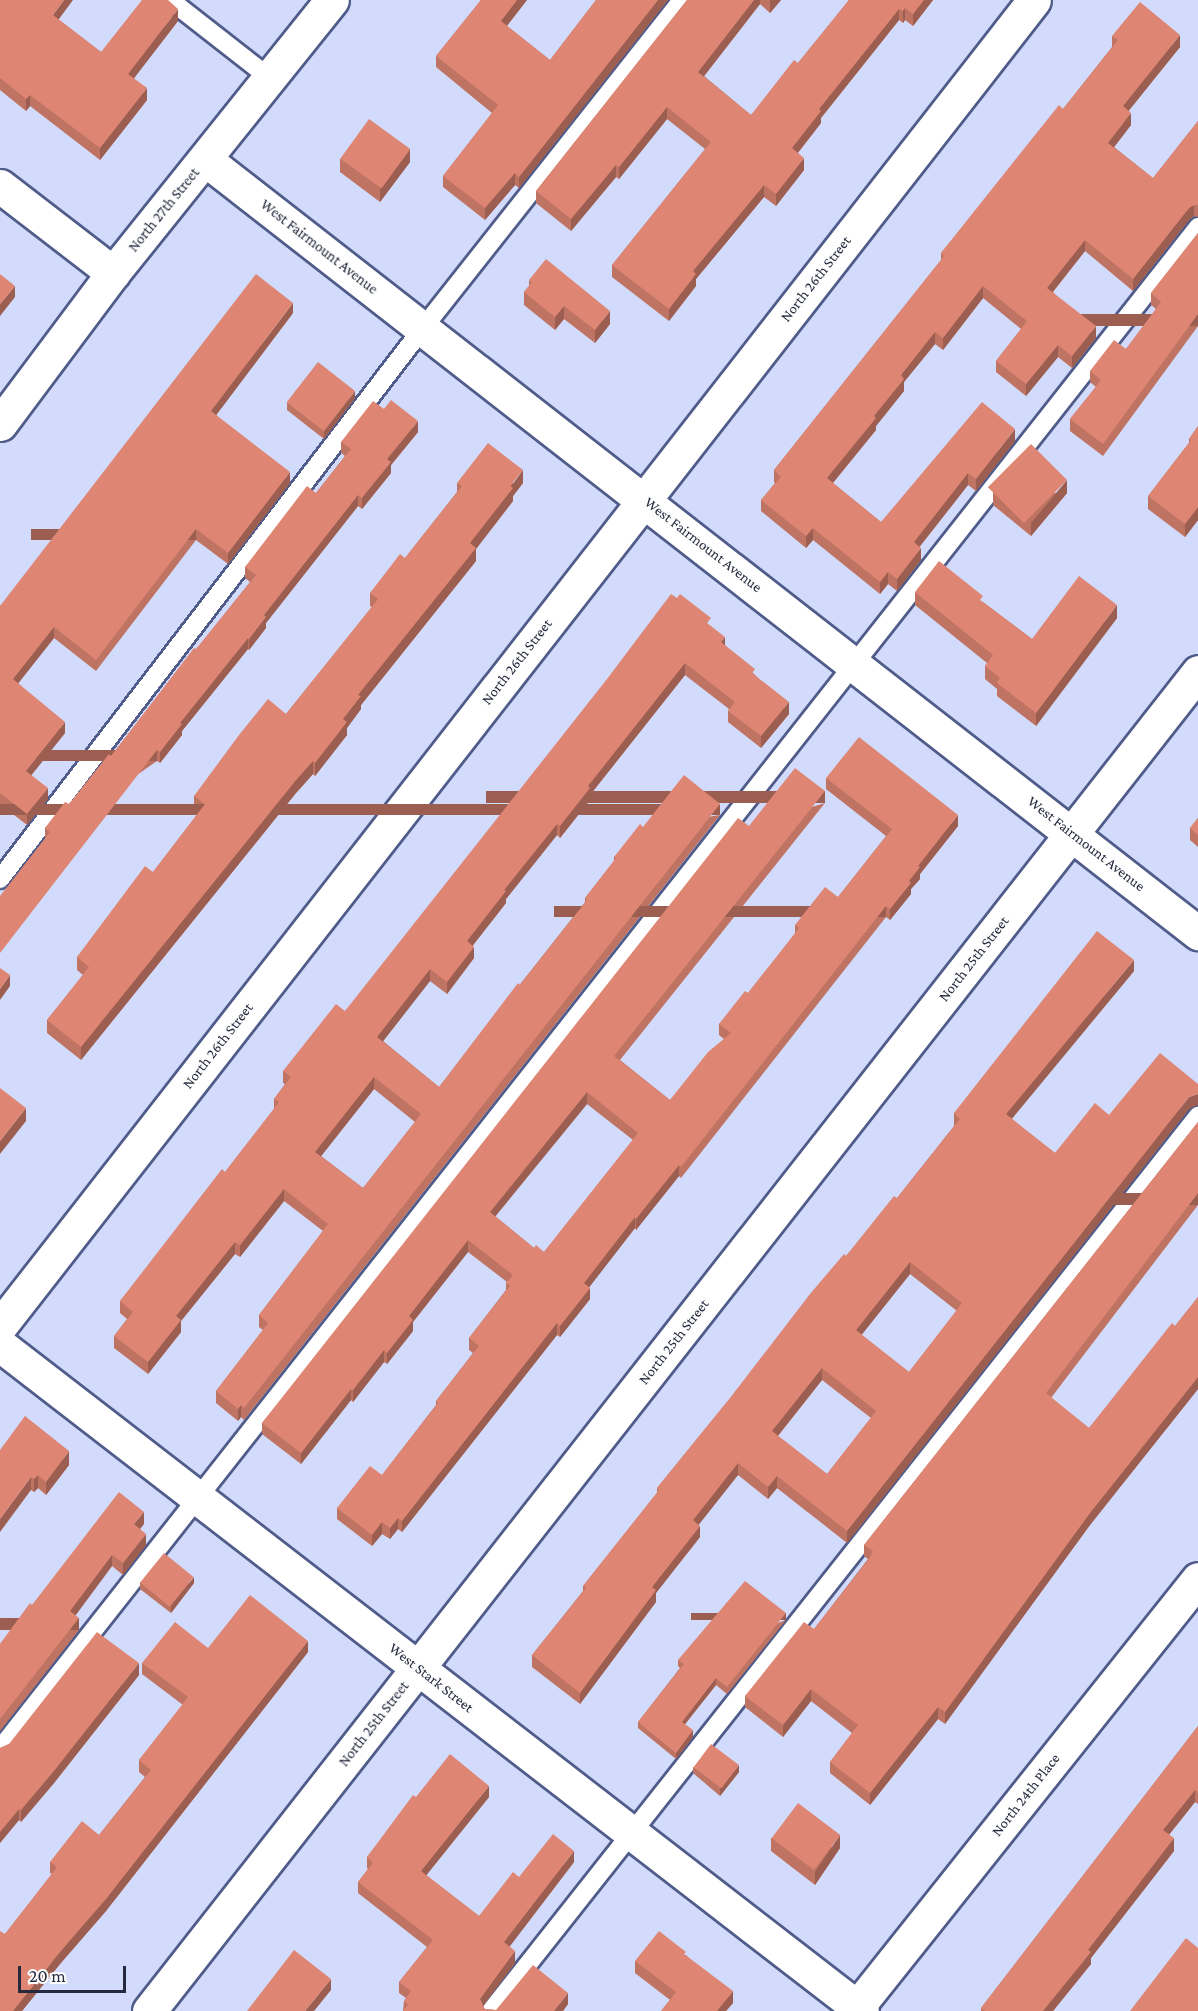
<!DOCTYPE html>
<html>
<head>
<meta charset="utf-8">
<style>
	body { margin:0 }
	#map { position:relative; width:1198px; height:2011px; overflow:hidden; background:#d2dbfb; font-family:"Crimson Pro",serif }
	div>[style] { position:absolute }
	.roads { filter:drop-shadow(2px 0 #505c89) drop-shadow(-2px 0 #505c89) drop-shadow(0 2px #505c89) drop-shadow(0 -2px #505c89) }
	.service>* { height:18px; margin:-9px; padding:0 9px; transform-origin:9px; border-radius:9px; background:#fff }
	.minor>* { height:33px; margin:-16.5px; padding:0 16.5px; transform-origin:16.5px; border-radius:16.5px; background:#fff }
	.wall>* { inset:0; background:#bf7363 }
	.shaded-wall>* { inset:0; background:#9b5e50; transform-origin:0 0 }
	.building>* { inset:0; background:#de8673; transform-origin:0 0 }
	span { translate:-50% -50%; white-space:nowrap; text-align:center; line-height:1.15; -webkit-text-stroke:4.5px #fdfdfd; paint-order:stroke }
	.street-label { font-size:15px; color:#24293d }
	.scale { position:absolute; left:18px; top:1966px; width:108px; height:27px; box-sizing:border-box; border:3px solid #24293d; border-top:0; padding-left:8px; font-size:18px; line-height:21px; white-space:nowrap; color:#24293d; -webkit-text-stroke:4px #fdfdfd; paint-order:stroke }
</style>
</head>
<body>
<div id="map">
	<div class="roads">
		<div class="service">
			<i style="left:170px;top:0;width:127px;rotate:38deg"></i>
			<i style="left:0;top:879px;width:695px;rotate:-52.49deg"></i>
			<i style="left:423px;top:328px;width:418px;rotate:-51.7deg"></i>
			<i style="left:0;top:1749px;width:1937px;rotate:-51.79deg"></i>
			<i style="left:491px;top:2011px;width:1141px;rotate:-51.69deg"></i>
		</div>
		<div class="minor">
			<i style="left:206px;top:160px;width:1258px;rotate:37.93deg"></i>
			<i style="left:0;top:186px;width:143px;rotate:37.6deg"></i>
			<i style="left:0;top:424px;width:189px;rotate:-53.2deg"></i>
			<i style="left:113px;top:273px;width:350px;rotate:-51.3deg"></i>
			<i style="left:0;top:1326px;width:1681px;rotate:-52.05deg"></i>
			<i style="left:0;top:1345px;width:1089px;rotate:37.69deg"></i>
			<i style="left:149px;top:2011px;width:1701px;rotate:-51.92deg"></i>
			<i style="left:854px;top:2011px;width:552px;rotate:-51.47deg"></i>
		</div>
	</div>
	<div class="wall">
		<i style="clip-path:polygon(0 0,58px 19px,101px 52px,178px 21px,134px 78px,147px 100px,100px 160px,30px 106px,26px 111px,0 90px)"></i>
		<i style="clip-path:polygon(481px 0,527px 0,507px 26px,550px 60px,596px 0,668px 0,519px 188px,515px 185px,485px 220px,443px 187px,443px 176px,492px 113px,436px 67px,436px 56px)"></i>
		<i style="clip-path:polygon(687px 0,781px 0,770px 13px,760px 4px,704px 76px,751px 115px,798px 63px,849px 0,933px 0,913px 26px,905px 20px,903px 23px,899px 20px,821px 118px,821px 123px,798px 153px,804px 170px,776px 206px,764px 197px,696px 279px,696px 286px,669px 321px,612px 277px,612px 265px,705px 149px,667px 119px,619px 179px,616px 177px,571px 231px,536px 203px,536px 191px)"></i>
		<i style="clip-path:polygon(1112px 36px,1180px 47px,1128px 111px,1131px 125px,1114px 147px,1153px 178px,1198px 121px,1198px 217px,1194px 216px,1189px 220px,1133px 291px,1085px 251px,1053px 292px,1096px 338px,1072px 368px,1058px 357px,1026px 396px,996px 372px,996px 361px,1021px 329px,983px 298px,943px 350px,935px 344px,904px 382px,904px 391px,876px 426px,876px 430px,833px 483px,881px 522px,1015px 441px,976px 491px,968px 485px,919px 547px,921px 560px,897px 591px,888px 584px,880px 594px,813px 540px,806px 548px,761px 511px,761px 500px,775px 483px,774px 482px,774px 470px,941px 260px,941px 253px,1063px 109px,1112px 47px)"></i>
		<i style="clip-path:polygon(340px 159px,410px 162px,380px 202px,340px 172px)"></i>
		<i style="clip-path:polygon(1198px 233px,1198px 326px,1103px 456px,1070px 431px,1070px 419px,1096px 387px,1090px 382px,1090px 371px,1126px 349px,1156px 309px,1151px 305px,1151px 293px)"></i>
		<i style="clip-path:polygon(529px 280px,610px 324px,595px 343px,564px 319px,555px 330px,524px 305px,524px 292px,529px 286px)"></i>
		<i style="clip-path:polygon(293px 313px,216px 415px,290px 483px,228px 564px,196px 540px,96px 671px,54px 638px,18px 683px,65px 733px,31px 775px,48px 799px,27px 825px,0 804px,0 606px)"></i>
		<i style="clip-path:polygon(355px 398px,324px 439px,287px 410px,287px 403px)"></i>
		<i style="clip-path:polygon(384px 409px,418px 432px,391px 465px,391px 473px,362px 509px,358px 506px,266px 623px,266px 628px,249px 650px,248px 649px,182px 731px,182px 735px,160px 763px,157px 761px,45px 839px,45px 828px,69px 804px,111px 756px,250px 582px,245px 578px,245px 567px,316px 493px,345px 456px,341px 453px,341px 442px)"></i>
		<i style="clip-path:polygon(1198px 426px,1198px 520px,1185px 537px,1148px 509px,1148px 496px,1189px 443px,1189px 439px)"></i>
		<i style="clip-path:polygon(457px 483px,523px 483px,513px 496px,513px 501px,476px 549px,476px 561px,361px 705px,361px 709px,347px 728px,347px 735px,315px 776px,313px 774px,296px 793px,81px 1060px,47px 1033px,47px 1020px,83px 975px,77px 970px,77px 957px,153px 872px,199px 812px,194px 809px,194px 796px,286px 714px,372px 607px,370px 606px,370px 593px,405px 558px,457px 492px)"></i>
		<i style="clip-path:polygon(993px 492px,1067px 493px,1031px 536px,993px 505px)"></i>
		<i style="clip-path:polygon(915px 592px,983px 602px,1032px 639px,1117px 618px,1036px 726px,997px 696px,997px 689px,985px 679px,985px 666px,987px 663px,915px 605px)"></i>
		<i style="clip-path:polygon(evenodd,711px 626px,725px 645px,755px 675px,789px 714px,761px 748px,728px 722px,728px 711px,729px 709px,685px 675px,590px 795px,590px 800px,560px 838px,557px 835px,506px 899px,506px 903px,473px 945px,474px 958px,447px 994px,430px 981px,383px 1041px,439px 1087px,585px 902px,585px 898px,614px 861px,614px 857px,643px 827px,720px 815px,244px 1420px,241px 1417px,238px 1421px,216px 1403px,216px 1391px,263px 1330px,259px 1327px,259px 1315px,323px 1231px,284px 1201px,240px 1257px,235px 1254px,181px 1321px,181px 1332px,148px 1374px,114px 1348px,114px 1336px,127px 1319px,120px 1313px,120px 1301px,225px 1172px,274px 1109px,274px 1099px,285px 1084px,283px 1083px,283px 1071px,345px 1011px,711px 626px,374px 1089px,415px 1122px,363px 1188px,321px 1156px,374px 1089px)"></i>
		<i style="clip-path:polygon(evenodd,826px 778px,958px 826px,920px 874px,920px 879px,911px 889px,911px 894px,890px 920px,886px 917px,681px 1178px,679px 1176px,636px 1230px,635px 1228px,589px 1287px,590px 1299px,560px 1337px,557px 1335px,402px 1532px,398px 1529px,390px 1539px,382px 1534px,372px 1546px,337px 1519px,337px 1508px,382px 1475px,436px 1405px,436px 1401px,473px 1353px,469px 1350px,469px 1338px,506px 1290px,506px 1283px,507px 1282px,468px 1252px,413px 1322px,413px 1331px,387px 1364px,384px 1362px,353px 1402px,351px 1400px,301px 1464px,262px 1434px,262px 1423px,749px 826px,825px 803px,620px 1060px,670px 1100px,724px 1039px,719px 1035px,719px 1024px,748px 993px,795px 934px,795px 925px,838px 897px,886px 836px,826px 789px,826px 778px,587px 1104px,633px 1140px,544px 1252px,534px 1248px,495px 1216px,587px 1104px)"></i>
		<i style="clip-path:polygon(1198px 818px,1198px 847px,1190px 840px,1190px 828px)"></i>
		<i style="clip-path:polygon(evenodd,1134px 971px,1011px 1119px,1055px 1153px,1109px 1115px,1189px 1109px,847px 1543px,777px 1488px,768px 1499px,738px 1475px,698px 1525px,700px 1537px,656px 1593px,656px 1602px,580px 1704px,532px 1667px,532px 1655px,583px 1591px,583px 1586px,657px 1493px,657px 1488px,846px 1256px,897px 1198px,954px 1126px,954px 1113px,1134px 971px,910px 1274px,957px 1311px,909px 1372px,861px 1335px,910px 1274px,1134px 971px,822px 1380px,871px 1418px,827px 1474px,778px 1436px,822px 1380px)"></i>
		<i style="clip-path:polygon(1198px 1122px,1198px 1205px,1051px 1398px,1089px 1428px,1175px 1326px,1198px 1297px,1198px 1389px,1090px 1525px,945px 1724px,938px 1719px,870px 1805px,830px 1773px,830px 1762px,852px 1733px,811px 1701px,783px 1737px,745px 1707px,745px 1696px,814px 1629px,868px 1559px,864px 1556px,864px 1545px)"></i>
		<i style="clip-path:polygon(25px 1416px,69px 1465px,46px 1495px,38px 1488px,34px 1492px,31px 1490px)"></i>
		<i style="clip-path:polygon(144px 1524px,140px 1529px,146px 1545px,123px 1575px,112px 1566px,75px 1615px,79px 1630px,0 1731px,0 1644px,32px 1605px)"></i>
		<i style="clip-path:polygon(140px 1582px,194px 1583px,171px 1613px,140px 1589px)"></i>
		<i style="clip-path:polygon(786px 1620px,727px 1694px,716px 1685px,685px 1724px,693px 1737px,676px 1759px,638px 1728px,638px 1722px,680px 1668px,678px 1666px,678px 1660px)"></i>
		<i style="clip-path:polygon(208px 1648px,308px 1652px,106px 1911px,60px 1964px,22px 2011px,0 2011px,5px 1934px,52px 1874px,50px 1873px,50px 1862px,99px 1835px,145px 1777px,139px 1772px,139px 1760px,183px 1705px,142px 1674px,142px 1663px)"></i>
		<i style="clip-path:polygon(139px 1675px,54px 1783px,21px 1822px,19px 1820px,0 1843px,0 1748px,9px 1744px)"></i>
		<i style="clip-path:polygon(1198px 1726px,1198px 1804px,1195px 1802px,1169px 1835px,1174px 1851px,1091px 1958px,1091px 1964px,1053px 2011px,981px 2011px,981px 2008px)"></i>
		<i style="clip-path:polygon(693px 1767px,739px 1772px,720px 1796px,693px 1773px)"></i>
		<i style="clip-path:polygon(416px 1797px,489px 1797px,426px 1875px,479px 1916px,519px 1877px,574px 1862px,509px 1947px,515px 1963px,483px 2006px,485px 2009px,496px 2010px,568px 2004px,563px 2011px,403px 2011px,404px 2001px,406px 1998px,399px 1993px,399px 1982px,427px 1947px,358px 1893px,358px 1882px,368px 1869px,367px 1868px,367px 1857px)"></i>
		<i style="clip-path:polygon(771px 1838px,840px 1848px,815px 1885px,771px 1851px)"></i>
		<i style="clip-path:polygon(686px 1955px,733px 2003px,726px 2011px,661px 2011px,670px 2000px,635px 1973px,635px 1961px)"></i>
	</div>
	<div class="shaded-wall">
		<i style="clip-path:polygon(64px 0,73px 0,53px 27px,53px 15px)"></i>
		<i style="clip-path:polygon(517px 0,527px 0,501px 33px,501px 21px)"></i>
		<i style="clip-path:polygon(658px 0,668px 0,519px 188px,519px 177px)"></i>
		<i style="clip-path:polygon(754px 0,760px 0,760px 4px,698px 84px,698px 72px)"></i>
		<i style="clip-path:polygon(771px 0,781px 0,770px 13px,770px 1px)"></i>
		<i style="clip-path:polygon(924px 0,933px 0,913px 26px,913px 14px)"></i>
		<i style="clip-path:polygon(905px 8px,905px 20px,903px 23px,903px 11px)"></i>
		<i style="clip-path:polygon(178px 9px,178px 21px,128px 86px,128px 74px)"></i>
		<i style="clip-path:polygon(899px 9px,899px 20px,821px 118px,821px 123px,792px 160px,792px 148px,819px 109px)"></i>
		<i style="clip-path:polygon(1180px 35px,1180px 47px,1123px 118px,1123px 106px)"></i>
		<i style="clip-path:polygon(147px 88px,147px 100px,100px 160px,100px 148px)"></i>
		<i style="clip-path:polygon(30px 95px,30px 106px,26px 111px,26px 99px)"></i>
		<i style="clip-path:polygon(667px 107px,667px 119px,619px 179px,619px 167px)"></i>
		<i style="clip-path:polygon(1131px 113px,1131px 125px,1108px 155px,1108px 143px)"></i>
		<i style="clip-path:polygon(410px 149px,410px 162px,380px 202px,380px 189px)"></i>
		<i style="clip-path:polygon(804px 158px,804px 170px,776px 206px,776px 194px)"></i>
		<i style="clip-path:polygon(616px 165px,616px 177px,571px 231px,571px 219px)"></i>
		<i style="clip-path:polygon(515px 173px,515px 185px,485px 220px,485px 208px)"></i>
		<i style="clip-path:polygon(764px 185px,764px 197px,696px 279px,696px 286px,669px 321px,669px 309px,693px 271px)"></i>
		<i style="clip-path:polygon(1194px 205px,1194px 216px,1189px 220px,1133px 291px,1133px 279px,1189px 208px)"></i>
		<i style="clip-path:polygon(1085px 240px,1085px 251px,1047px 299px,1047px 288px)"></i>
		<i style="clip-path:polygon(15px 286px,15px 297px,0 316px,0 304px)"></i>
		<i style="clip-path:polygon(983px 286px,983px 298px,943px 350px,943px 338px)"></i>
		<i style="clip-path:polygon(293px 303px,293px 313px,211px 422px,211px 411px)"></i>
		<i style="clip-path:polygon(564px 306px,564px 319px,555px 330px,555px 317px)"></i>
		<i style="clip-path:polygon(610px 311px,610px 324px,595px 343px,595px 330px)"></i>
		<i style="left:1198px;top:314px;width:12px;height:161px;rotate:90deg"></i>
		<i style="clip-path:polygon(1096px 326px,1096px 338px,1072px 368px,1072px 356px)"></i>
		<i style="clip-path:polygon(935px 332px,935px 344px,904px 382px,904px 391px,876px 426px,876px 430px,827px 490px,827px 478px,874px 416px,901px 375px)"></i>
		<i style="clip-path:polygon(1058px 345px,1058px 357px,1026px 396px,1026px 384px)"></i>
		<i style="clip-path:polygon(355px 391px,355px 398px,324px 439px,324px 432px)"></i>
		<i style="clip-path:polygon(418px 421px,418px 432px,391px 465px,391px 473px,362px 509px,362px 498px,387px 459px)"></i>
		<i style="clip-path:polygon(1015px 429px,1015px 441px,976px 491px,976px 479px)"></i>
		<i style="clip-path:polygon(523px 470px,523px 483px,513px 496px,513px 501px,476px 549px,476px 561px,361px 705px,361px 709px,347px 728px,347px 735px,315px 776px,315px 763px,358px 695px)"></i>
		<i style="clip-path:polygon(290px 472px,290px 483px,228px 564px,228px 553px)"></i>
		<i style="clip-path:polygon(968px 473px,968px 485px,914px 554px,914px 542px)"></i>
		<i style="clip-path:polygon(1067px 480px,1067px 493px,1031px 536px,1031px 523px)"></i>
		<i style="clip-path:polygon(358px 495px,358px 506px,266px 623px,266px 628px,249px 650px,249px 639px,264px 615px)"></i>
		<i style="clip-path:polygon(1198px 507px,1198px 520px,1185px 537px,1185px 524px)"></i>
		<i style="clip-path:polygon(813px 528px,813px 540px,806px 548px,806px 536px)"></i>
		<i style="left:196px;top:529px;width:11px;height:165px;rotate:90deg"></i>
		<i style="clip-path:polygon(921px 548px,921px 560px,897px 591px,897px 579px)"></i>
		<i style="clip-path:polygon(888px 572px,888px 584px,880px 594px,880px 582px)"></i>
		<i style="clip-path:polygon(1117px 605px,1117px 618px,1036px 726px,1036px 713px)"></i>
		<i style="clip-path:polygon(54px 627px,54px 638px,13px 690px,13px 679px)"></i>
		<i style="clip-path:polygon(725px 637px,725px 649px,721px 642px)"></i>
		<i style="clip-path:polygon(248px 638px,248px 649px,182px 731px,182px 735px,160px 763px,160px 752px,180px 723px)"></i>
		<i style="clip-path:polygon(685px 663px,685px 675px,590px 795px,590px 800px,560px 838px,560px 826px,588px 786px)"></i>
		<i style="clip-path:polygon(789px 702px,789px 714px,761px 748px,761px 736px)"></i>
		<i style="clip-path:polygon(65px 722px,65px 733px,26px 782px,26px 771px)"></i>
		<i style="left:157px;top:750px;width:11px;height:257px;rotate:90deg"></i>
		<i style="clip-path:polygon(313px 761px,313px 774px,296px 793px,81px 1060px,81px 1047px,296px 780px)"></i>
		<i style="clip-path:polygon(48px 788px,48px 799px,27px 825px,27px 814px)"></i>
		<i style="left:825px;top:791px;width:12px;height:339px;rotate:90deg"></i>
		<i style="left:720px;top:804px;width:11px;height:769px;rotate:90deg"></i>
		<i style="clip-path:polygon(958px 815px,958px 826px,920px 874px,920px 879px,911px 889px,911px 894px,890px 920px,890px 909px,918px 866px)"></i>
		<i style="clip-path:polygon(557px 824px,557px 835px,506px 899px,506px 903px,467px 953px,467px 941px,504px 890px)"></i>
		<i style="left:886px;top:906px;width:11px;height:332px;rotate:90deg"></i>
		<i style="clip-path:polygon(474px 947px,474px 958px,447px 994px,447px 982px)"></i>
		<i style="clip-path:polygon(1134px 960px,1134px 971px,1006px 1126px,1006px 1114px)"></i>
		<i style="clip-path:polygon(430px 969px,430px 981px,377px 1049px,377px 1037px)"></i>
		<i style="clip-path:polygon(10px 975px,10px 986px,0 1000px,0 989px)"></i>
		<i style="clip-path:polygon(374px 1077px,374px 1089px,315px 1164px,315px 1152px)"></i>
		<i style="clip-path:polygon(587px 1092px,587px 1104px,490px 1223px,490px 1212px)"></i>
		<i style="clip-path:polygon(1198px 1094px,1198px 1105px,1189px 1109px,847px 1543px,847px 1531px,1189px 1097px)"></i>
		<i style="clip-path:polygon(26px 1108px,26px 1121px,0 1154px,0 1141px)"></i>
		<i style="clip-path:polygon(679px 1165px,679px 1176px,636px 1230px,636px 1219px)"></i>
		<i style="clip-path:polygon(284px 1189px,284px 1201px,240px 1257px,240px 1245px)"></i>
		<i style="left:1198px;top:1193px;width:12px;height:251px;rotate:90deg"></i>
		<i style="clip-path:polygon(635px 1217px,635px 1228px,584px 1294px,584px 1283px)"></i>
		<i style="clip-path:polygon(468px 1240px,468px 1252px,413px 1322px,413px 1331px,387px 1364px,387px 1353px,409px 1316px)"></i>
		<i style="clip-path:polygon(235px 1242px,235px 1254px,181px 1321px,181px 1332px,148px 1374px,148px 1362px,176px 1316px)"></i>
		<i style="clip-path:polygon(910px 1262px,910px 1274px,856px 1342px,856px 1330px)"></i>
		<i style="clip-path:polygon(590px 1288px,590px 1299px,560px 1337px,560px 1326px)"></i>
		<i style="clip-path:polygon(557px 1323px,557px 1335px,402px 1532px,402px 1521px)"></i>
		<i style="clip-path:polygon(384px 1350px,384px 1362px,353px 1402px,353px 1390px)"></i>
		<i style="clip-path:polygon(822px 1368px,822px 1380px,772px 1443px,772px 1431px)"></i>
		<i style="clip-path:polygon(1198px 1377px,1198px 1389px,1090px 1525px,945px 1724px,945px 1712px,1090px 1513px)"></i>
		<i style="clip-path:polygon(351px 1389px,351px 1400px,301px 1464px,301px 1453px)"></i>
		<i style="clip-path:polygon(241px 1405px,241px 1417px,238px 1421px,238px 1409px)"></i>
		<i style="clip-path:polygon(69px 1451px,69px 1465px,46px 1495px,46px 1482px)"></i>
		<i style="clip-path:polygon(738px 1463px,738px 1475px,693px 1532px,693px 1520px)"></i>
		<i style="clip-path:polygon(38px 1475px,38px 1488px,34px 1492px,34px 1479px)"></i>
		<i style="clip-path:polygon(777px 1476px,777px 1488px,768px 1499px,768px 1487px)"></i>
		<i style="clip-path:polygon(31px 1477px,31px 1490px,0 1532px,0 1519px)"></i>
		<i style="clip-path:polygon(144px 1512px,144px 1524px,134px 1536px,134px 1524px)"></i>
		<i style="clip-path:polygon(398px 1518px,398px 1529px,390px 1539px,390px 1528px)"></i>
		<i style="clip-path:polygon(382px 1522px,382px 1534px,372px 1546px,372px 1535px)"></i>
		<i style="clip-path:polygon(700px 1526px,700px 1537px,656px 1593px,656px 1602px,580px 1704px,580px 1693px,652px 1587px)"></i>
		<i style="clip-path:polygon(146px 1534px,146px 1545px,123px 1575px,123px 1563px)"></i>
		<i style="clip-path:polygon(112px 1555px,112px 1566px,70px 1623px,70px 1611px)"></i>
		<i style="clip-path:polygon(194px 1577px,194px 1583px,171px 1613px,171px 1606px)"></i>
		<i style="left:786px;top:1613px;width:7px;height:95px;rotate:90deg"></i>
		<i style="left:79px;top:1618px;width:12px;height:128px;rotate:90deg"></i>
		<i style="clip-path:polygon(308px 1641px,308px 1652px,106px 1911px,60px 1964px,22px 2011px,13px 2011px)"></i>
		<i style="clip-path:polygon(139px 1663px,139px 1675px,54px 1783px,21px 1822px,21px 1810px)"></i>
		<i style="clip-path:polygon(716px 1678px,716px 1685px,682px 1728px,682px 1722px)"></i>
		<i style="clip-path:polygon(811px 1689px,811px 1701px,783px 1737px,783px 1725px)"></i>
		<i style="clip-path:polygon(938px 1707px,938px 1719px,870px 1805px,870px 1793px)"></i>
		<i style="clip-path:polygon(693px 1730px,693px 1737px,676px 1759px,676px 1753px)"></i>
		<i style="clip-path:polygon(739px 1765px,739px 1772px,720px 1796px,720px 1789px)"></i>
		<i style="clip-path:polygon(489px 1786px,489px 1797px,421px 1882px,421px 1871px)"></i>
		<i style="clip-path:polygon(1195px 1790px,1195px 1802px,1163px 1842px,1163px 1830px)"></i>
		<i style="clip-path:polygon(19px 1809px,19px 1820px,0 1843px,0 1832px)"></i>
		<i style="clip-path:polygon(840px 1835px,840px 1848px,815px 1885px,815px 1872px)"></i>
		<i style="clip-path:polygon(1174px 1838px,1174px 1851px,1091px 1958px,1091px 1964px,1053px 2011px,1043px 2011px,1088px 1950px)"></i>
		<i style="clip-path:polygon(574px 1851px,574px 1862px,504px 1954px,504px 1942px)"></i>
		<i style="clip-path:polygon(515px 1951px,515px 1963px,480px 2010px,480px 1999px)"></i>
		<i style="clip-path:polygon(331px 1979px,331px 1990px,314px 2011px,305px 2011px)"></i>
		<i style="clip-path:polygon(733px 1991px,733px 2003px,726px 2011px,717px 2011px)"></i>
		<i style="clip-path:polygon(568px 1993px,568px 2004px,563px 2011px,554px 2011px)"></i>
	</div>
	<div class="building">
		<i style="clip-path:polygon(0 0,64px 0,53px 15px,101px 52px,142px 0,168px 0,178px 9px,128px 74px,147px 88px,100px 148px,30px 95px,26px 99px,0 78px)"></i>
		<i style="clip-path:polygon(481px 0,517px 0,501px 21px,550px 60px,596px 0,658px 0,519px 177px,515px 173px,485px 208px,443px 176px,498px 105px,436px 56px)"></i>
		<i style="clip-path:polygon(687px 0,754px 0,698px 72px,751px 115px,794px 60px,798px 63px,849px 0,924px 0,913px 14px,905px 8px,903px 11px,899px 9px,819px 109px,821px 111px,792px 148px,804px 158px,776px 194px,764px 185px,693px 271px,696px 274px,669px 309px,612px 265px,711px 142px,667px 107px,619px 167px,616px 165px,571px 219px,536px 191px)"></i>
		<i style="clip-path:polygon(1140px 2px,1180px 35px,1123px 106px,1131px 113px,1108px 143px,1153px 178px,1198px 121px,1198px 205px,1194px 205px,1189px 208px,1133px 279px,1085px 240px,1047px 288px,1096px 326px,1072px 356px,1058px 345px,1026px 384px,996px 361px,1027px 321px,983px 286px,943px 338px,935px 332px,901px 375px,904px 379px,874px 416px,876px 418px,827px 478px,881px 522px,982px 402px,1015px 429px,976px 479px,968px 473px,914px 542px,921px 548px,897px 579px,888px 572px,880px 582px,813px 528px,806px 536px,761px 500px,781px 477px,774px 470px,944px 256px,941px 253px,1027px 145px,1059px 105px,1063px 109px,1118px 40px,1112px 36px)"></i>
		<i style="left:369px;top:119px;width:51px;height:49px;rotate:36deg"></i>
		<i style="clip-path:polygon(1198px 233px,1198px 314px,1103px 444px,1070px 419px,1101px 380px,1090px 371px,1114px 340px,1126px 349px,1161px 302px,1151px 293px)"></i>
		<i style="clip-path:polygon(546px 259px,610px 311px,595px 330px,564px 306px,555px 317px,524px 292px,532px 282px,529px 280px)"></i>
		<i style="clip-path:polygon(0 274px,15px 286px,0 304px)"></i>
		<i style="clip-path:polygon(256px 274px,293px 303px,211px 411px,290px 472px,228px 553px,196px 529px,96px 660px,54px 627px,13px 679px,65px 722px,26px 771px,48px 788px,27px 814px,0 793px,0 606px)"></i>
		<i style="left:318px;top:362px;width:47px;height:51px;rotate:38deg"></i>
		<i style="clip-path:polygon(391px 400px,418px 421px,387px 459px,391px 462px,362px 498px,358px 495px,264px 615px,266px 617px,249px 639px,248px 638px,180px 723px,182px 724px,160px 752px,157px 750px,0 953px,0 896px,50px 832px,45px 828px,65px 802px,69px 804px,109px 754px,111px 756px,194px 648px,196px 649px,256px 575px,245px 567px,307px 486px,316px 493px,351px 449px,341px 442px,373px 401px,384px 409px)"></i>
		<i style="clip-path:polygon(1198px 426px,1198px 507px,1185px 524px,1148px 496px,1191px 440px,1189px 439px)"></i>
		<i style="clip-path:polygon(488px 443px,523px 470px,510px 486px,513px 488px,470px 543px,476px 548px,358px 695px,361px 696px,343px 719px,347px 722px,315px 763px,313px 761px,296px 780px,81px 1047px,47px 1020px,89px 967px,77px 957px,145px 866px,153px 872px,205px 804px,194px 796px,239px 735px,268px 699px,286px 714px,378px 599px,370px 593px,400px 554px,405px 558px,462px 486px,457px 483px)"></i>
		<i style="left:1031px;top:444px;width:51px;height:61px;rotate:45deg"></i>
		<i style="clip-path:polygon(939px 561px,983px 596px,980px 600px,1032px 639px,1079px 576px,1117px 605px,1036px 713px,997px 683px,1000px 678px,985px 666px,993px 655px,915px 592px)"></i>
		<i style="clip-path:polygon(evenodd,671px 594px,677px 598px,680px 594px,711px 618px,707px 623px,725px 637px,721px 642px,755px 669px,752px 673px,789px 702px,761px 736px,728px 711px,735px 702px,685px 663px,588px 786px,590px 788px,560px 826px,557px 824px,504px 890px,506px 891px,467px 941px,474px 947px,447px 982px,430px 969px,377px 1037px,439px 1087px,518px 983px,520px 985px,587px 900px,585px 898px,616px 858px,614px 857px,640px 824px,643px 827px,684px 775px,720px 804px,244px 1408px,241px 1405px,238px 1409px,216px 1391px,268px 1323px,259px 1315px,328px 1224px,284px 1189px,240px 1245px,235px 1242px,176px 1316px,181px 1320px,148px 1362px,114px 1336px,133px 1312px,120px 1301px,222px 1169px,225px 1172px,279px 1102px,274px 1099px,291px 1077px,283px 1071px,336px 1004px,345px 1011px,607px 679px,671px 594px,374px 1077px,421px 1114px,363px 1188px,315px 1152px,374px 1077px)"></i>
		<i style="clip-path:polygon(evenodd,859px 737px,958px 815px,918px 866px,920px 867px,909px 881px,911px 883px,890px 909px,886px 906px,681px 1167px,679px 1165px,636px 1219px,635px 1217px,584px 1283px,590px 1288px,560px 1326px,557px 1323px,402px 1521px,398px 1518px,390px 1528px,382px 1522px,372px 1535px,337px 1508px,370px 1466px,382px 1475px,438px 1403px,436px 1401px,479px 1346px,469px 1338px,510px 1286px,506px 1283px,513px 1275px,468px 1240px,409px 1316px,413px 1320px,387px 1353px,384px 1350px,353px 1390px,351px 1389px,301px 1453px,262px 1423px,738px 818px,749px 826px,795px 768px,825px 791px,614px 1056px,670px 1100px,708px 1052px,731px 1033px,719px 1024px,745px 991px,748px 993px,799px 928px,795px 925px,825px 887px,838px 897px,892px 829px,826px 778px,859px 737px,587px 1092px,638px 1133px,544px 1252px,536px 1245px,534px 1248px,490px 1212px,587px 1092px)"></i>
		<i style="clip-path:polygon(1198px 818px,1198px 835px,1190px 828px)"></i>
		<i style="clip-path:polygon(evenodd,1097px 931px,1134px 960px,1006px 1114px,1055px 1153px,1095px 1103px,1109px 1115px,1160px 1053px,1198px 1084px,1198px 1094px,1189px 1097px,847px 1531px,777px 1476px,768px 1487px,738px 1463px,693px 1520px,700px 1526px,652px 1587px,656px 1590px,580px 1693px,532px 1655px,586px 1588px,583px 1586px,659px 1490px,657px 1488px,730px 1398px,810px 1294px,844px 1254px,846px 1256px,894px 1196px,897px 1198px,960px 1119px,954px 1113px,1097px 931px,910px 1262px,962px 1303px,909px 1372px,856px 1330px,910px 1262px,1097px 931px,822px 1368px,876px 1411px,827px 1474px,772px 1431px,822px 1368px)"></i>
		<i style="clip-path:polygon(0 968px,10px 975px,0 989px)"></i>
		<i style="clip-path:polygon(0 1088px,26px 1108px,0 1141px)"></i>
		<i style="clip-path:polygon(1198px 1122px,1198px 1193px,1046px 1393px,1089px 1428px,1172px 1323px,1175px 1326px,1198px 1297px,1198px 1377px,1090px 1513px,945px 1712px,938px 1707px,870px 1793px,830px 1762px,858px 1725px,811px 1689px,783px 1725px,745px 1696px,804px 1622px,814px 1629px,869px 1559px,873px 1551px,864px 1545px)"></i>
		<i style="clip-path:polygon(25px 1416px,69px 1451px,46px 1482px,38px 1475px,34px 1479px,31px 1477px,0 1519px,0 1450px)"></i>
		<i style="clip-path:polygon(119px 1492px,144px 1512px,134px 1524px,146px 1534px,123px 1563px,112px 1555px,70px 1611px,79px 1618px,0 1719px,0 1644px,30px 1603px,32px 1605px)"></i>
		<i style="left:164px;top:1553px;width:38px;height:38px;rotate:39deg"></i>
		<i style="clip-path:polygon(745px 1581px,786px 1613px,727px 1687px,716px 1678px,682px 1722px,693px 1730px,676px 1753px,638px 1722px,684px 1664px,678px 1660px)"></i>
		<i style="clip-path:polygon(250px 1595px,308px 1641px,106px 1899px,60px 1952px,13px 2011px,0 2011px,0 1931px,5px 1934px,57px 1867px,50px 1862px,82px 1821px,99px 1835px,151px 1770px,139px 1760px,188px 1697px,142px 1663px,175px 1622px,208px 1648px)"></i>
		<i style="clip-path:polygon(97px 1632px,139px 1663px,54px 1771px,21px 1810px,19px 1809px,0 1832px,0 1748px,9px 1744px)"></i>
		<i style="clip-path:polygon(1198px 1726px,1198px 1792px,1195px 1790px,1163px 1830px,1174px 1838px,1088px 1950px,1091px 1952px,1043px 2011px,985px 2011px,981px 2008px)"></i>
		<i style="left:711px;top:1744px;width:35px;height:29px;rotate:37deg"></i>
		<i style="clip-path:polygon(450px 1754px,489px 1786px,421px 1871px,479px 1916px,513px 1872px,519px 1877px,553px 1834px,574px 1851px,504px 1942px,515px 1951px,480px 1999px,485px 2009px,496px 2010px,533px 1965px,568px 1993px,554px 2011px,403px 2011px,408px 2005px,404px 2001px,411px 1991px,399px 1982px,433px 1940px,358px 1882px,373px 1863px,367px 1857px,413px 1795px,416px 1797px)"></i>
		<i style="left:798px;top:1803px;width:53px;height:44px;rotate:37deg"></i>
		<i style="clip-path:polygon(659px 1931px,686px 1952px,684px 1954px,733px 1991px,717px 2011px,661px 2011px,676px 1992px,635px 1961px)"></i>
		<i style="clip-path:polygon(1186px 1938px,1198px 1948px,1198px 2011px,1130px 2011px)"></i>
		<i style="clip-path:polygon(294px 1950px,331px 1979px,305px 2011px,247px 2011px)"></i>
	</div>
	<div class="street-label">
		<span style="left:164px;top:210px;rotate:-51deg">North 27th Street</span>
		<span style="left:319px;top:247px;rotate:38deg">West Fairmount Avenue</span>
		<span style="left:816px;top:279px;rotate:-52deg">North 26th Street</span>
		<span style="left:703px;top:545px;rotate:38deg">West Fairmount Avenue</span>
		<span style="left:517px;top:662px;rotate:-52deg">North 26th Street</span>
		<span style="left:1086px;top:844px;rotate:38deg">West Fairmount Avenue</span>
		<span style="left:974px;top:959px;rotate:-52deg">North 25th Street</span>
		<span style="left:218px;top:1046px;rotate:-52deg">North 26th Street</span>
		<span style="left:674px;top:1342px;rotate:-52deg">North 25th Street</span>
		<span style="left:431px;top:1678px;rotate:38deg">West Stark Street</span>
		<span style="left:374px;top:1724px;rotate:-52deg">North 25th Street</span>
		<span style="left:1026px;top:1795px;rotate:-52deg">North 24th Place</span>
	</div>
	<div class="scale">20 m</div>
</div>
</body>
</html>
